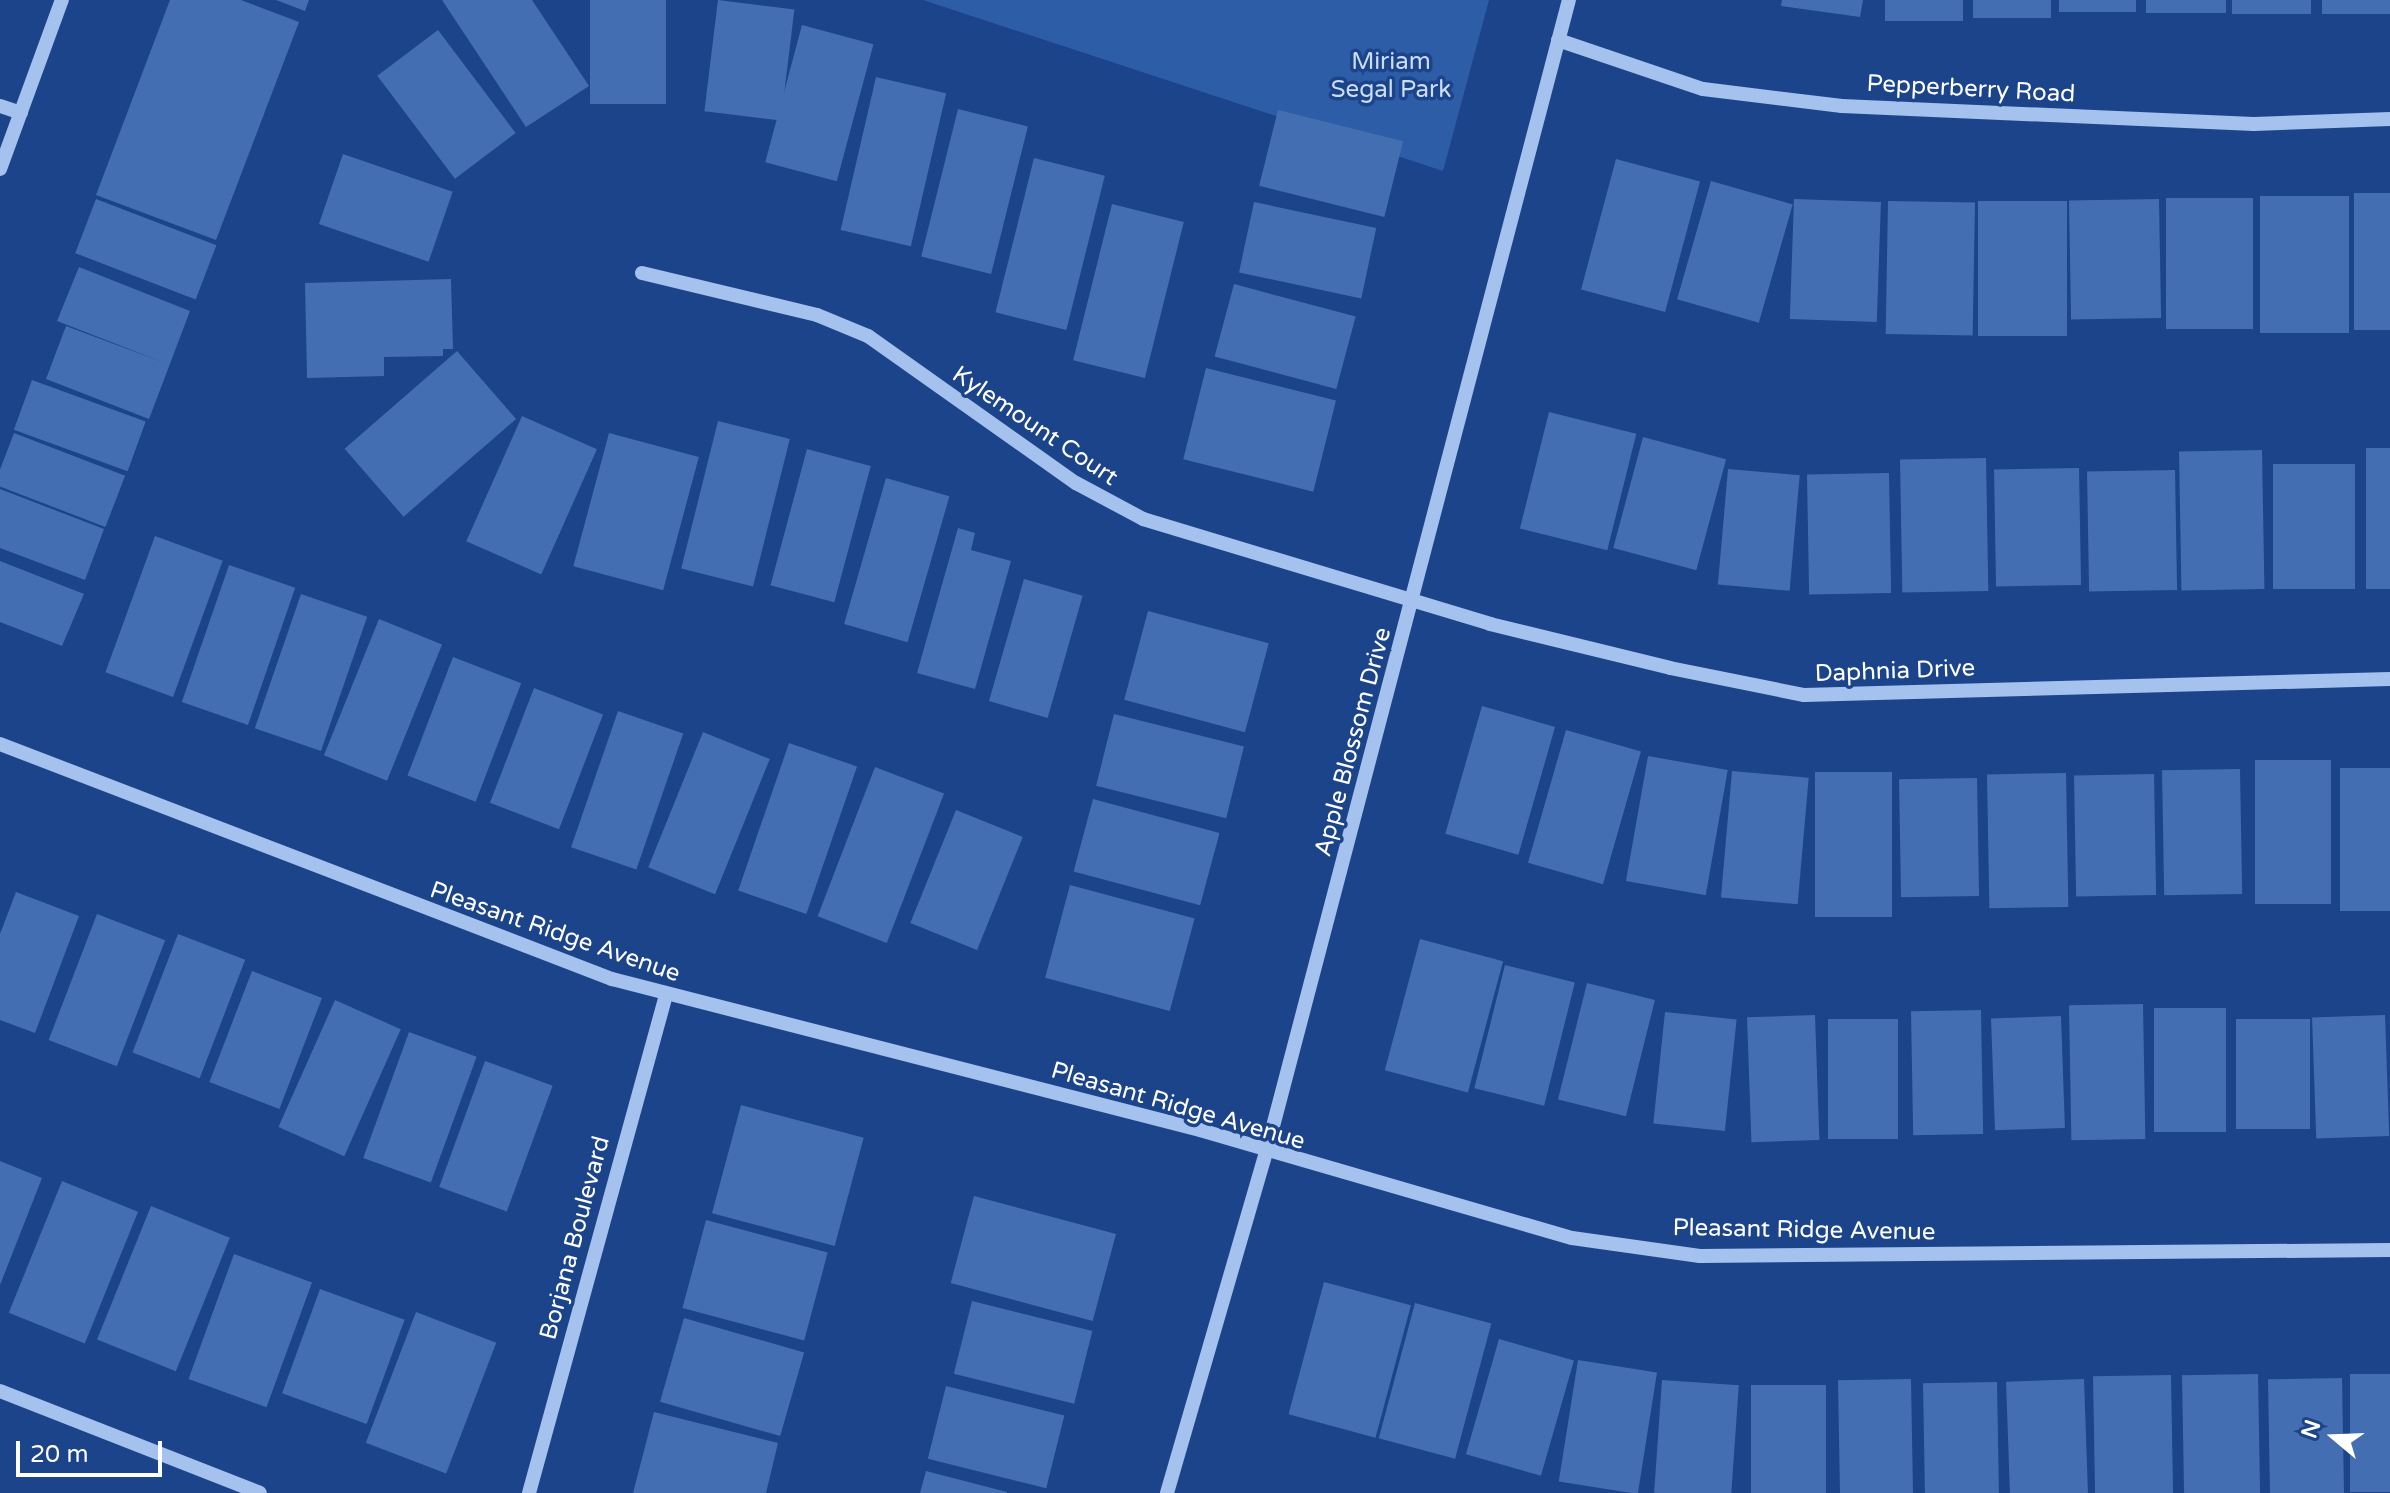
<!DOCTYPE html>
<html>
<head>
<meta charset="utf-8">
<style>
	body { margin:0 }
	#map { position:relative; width:2390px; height:1493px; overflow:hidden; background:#1b448a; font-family:"Varela Round",sans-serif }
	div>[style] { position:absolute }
	.green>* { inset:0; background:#2e5da8 }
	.building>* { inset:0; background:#446eb2; transform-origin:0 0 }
	.minor>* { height:14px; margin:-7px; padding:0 7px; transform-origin:7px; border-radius:7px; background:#a5c1ed }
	span { translate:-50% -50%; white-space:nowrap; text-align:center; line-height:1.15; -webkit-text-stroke:7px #1b448a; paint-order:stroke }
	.park-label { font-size:24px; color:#cbddf9 }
	.street-label { font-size:24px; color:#fff }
	.north { position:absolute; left:2294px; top:1397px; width:80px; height:80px; -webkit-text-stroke:6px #1b448a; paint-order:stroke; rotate:289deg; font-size:22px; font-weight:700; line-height:32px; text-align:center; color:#fff }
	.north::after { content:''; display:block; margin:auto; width:28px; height:36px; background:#fff; clip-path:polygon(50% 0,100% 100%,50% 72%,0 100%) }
	.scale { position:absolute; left:16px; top:1441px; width:146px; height:36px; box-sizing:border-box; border:4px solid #fff; border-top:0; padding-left:10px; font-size:24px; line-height:28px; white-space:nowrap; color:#fff; -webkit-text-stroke:6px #1b448a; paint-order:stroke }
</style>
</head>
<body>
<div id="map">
	<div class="green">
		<i style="clip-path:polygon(923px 0,1489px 0,1443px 171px)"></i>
	</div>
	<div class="building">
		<i style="clip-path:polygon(170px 0,241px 0,299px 22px,216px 240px,96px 195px)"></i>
		<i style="clip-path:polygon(276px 0,309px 0,305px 11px)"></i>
		<i style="clip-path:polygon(442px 0,532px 0,589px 86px,526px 127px)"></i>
		<i style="left:590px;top:0;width:76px;height:104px"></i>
		<i style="left:718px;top:0;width:77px;height:112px;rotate:7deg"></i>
		<i style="clip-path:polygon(1782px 0,1863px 0,1860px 17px,1781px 6px)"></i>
		<i style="left:1885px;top:0;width:78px;height:21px"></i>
		<i style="left:1973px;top:0;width:78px;height:18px"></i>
		<i style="left:2059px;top:0;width:77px;height:12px"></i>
		<i style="left:2146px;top:0;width:80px;height:13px"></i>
		<i style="left:2232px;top:0;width:79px;height:14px"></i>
		<i style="left:2322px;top:0;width:68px;height:14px"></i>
		<i style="left:802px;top:25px;width:74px;height:142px;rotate:15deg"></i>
		<i style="left:438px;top:30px;width:129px;height:76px;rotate:53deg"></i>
		<i style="left:876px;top:77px;width:72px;height:157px;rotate:13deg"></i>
		<i style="left:958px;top:109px;width:72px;height:152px;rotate:14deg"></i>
		<i style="left:1278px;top:110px;width:129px;height:78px;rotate:14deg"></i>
		<i style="left:343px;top:154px;width:116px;height:74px;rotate:19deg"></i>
		<i style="left:1034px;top:158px;width:73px;height:159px;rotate:14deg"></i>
		<i style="left:1616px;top:159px;width:87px;height:135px;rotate:15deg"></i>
		<i style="left:1711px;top:181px;width:85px;height:123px;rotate:16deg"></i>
		<i style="left:2354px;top:193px;width:36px;height:137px"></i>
		<i style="left:2260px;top:196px;width:89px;height:137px"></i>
		<i style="left:2253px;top:198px;width:131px;height:87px;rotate:90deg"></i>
		<i style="left:96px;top:199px;width:129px;height:58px;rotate:21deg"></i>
		<i style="left:1794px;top:199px;width:87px;height:120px;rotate:2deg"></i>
		<i style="left:2159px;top:199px;width:119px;height:90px;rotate:89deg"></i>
		<i style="left:1888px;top:201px;width:87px;height:133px;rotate:1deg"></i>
		<i style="left:2067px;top:201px;width:135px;height:89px;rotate:90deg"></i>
		<i style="left:1254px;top:202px;width:125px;height:72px;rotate:12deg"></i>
		<i style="left:1112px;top:204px;width:74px;height:161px;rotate:14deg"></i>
		<i style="clip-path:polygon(79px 267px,190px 311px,149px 419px,46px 379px,66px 326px,165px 363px,57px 321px)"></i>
		<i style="clip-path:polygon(451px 279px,453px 349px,443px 349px,443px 356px,384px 357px,384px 376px,307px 378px,305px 283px)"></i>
		<i style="left:1234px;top:284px;width:126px;height:75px;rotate:15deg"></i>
		<i style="left:457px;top:351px;width:90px;height:149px;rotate:49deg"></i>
		<i style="left:1206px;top:368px;width:134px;height:94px;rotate:14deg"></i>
		<i style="left:32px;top:380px;width:121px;height:53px;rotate:20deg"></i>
		<i style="left:1549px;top:412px;width:90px;height:120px;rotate:14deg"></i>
		<i style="left:522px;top:416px;width:82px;height:137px;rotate:24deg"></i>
		<i style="left:718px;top:421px;width:74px;height:152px;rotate:14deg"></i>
		<i style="left:14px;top:433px;width:119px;height:55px;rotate:21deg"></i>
		<i style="left:609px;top:433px;width:93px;height:138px;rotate:15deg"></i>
		<i style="left:1643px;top:437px;width:86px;height:115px;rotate:15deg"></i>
		<i style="left:2366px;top:448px;width:24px;height:141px"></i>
		<i style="left:807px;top:449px;width:66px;height:141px;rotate:15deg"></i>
		<i style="left:2262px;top:450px;width:139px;height:83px;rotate:89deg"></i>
		<i style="left:1986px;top:458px;width:133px;height:86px;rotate:89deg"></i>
		<i style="left:2273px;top:464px;width:82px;height:125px"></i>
		<i style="left:2079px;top:468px;width:117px;height:85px;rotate:89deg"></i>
		<i style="left:1728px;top:469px;width:72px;height:116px;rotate:5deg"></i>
		<i style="left:2175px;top:470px;width:120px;height:88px;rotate:89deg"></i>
		<i style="left:1889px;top:473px;width:120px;height:82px;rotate:89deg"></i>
		<i style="left:886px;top:478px;width:66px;height:152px;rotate:16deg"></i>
		<i style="clip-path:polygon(0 489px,104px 529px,85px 580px,0 548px)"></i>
		<i style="clip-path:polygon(958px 528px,975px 533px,971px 550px,1011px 561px,975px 689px,917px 673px)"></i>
		<i style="left:155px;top:536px;width:72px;height:145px;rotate:20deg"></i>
		<i style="clip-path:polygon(0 561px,84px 594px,62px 646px,0 622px)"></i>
		<i style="left:229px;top:565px;width:70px;height:145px;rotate:19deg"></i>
		<i style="left:1024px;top:579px;width:61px;height:127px;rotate:16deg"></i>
		<i style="left:301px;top:594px;width:70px;height:142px;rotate:19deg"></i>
		<i style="left:1148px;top:611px;width:125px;height:92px;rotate:15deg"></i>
		<i style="left:379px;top:619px;width:68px;height:147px;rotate:22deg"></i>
		<i style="left:453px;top:657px;width:73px;height:127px;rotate:21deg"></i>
		<i style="left:534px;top:688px;width:74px;height:123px;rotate:21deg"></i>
		<i style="left:1482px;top:706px;width:76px;height:133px;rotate:16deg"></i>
		<i style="left:618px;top:711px;width:69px;height:144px;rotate:19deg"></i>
		<i style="left:1114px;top:714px;width:134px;height:74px;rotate:14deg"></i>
		<i style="left:1566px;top:730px;width:78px;height:138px;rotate:16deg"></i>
		<i style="left:703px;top:732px;width:72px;height:146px;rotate:22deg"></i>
		<i style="left:789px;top:743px;width:72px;height:156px;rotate:19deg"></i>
		<i style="left:1648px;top:756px;width:81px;height:127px;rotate:10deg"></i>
		<i style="left:2255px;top:760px;width:76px;height:144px"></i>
		<i style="left:875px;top:767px;width:74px;height:160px;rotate:21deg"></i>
		<i style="left:2390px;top:768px;width:143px;height:50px;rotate:90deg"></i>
		<i style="left:2240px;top:769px;width:125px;height:78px;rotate:89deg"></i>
		<i style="left:1732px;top:771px;width:77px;height:127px;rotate:5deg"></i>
		<i style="left:1815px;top:772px;width:77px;height:145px"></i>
		<i style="left:2066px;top:773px;width:134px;height:79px;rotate:89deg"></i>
		<i style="left:2154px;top:774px;width:121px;height:80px;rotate:89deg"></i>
		<i style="left:1977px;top:778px;width:118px;height:78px;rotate:89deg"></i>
		<i style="left:1093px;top:799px;width:131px;height:75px;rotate:15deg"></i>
		<i style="left:956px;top:810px;width:72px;height:122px;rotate:22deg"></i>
		<i style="left:1070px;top:885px;width:129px;height:96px;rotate:15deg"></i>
		<i style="clip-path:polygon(16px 892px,79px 916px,35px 1033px,0 1020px,0 934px)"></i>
		<i style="left:97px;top:914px;width:73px;height:135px;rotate:21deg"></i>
		<i style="left:178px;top:934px;width:72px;height:127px;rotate:21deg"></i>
		<i style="left:1420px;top:939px;width:86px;height:136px;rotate:15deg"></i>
		<i style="left:1505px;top:965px;width:72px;height:127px;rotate:14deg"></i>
		<i style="left:252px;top:971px;width:75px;height:119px;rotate:21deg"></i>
		<i style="left:1587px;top:983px;width:70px;height:120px;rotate:14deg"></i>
		<i style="left:335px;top:1000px;width:72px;height:139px;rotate:24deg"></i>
		<i style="left:2143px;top:1004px;width:135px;height:74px;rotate:89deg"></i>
		<i style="left:2154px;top:1008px;width:72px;height:124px"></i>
		<i style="left:1981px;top:1010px;width:124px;height:70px;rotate:89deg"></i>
		<i style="left:1665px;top:1012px;width:72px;height:112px;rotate:6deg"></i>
		<i style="left:1815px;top:1015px;width:125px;height:68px;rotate:88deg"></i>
		<i style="left:2385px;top:1015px;width:121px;height:73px;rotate:88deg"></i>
		<i style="left:2061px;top:1016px;width:112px;height:70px;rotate:88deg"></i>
		<i style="left:1828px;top:1019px;width:70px;height:120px"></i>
		<i style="left:2236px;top:1019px;width:74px;height:110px"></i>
		<i style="left:409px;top:1032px;width:72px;height:134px;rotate:20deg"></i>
		<i style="left:485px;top:1061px;width:72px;height:134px;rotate:20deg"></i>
		<i style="left:741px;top:1105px;width:127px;height:112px;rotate:15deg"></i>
		<i style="clip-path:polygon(0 1161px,42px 1178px,0 1285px)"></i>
		<i style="left:62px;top:1181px;width:82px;height:142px;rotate:22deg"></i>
		<i style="left:974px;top:1196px;width:147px;height:90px;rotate:15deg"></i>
		<i style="left:151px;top:1206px;width:85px;height:144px;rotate:22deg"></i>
		<i style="left:706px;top:1220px;width:126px;height:91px;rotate:15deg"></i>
		<i style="left:234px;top:1254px;width:83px;height:133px;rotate:20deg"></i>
		<i style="left:1324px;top:1282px;width:90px;height:137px;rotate:15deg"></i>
		<i style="left:320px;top:1289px;width:90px;height:111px;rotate:20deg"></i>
		<i style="left:972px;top:1301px;width:124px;height:75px;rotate:14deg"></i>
		<i style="left:1415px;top:1303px;width:79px;height:140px;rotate:15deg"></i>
		<i style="left:416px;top:1312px;width:86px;height:140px;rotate:21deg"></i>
		<i style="left:684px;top:1318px;width:125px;height:87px;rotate:16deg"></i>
		<i style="left:1499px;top:1339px;width:78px;height:120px;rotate:16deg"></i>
		<i style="left:1578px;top:1360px;width:80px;height:123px;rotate:9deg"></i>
		<i style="left:2258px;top:1374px;width:119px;height:76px;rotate:89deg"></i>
		<i style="left:2390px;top:1374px;width:118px;height:40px;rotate:90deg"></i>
		<i style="left:2171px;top:1375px;width:118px;height:78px;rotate:89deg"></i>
		<i style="left:2342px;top:1378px;width:115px;height:74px;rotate:89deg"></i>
		<i style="left:1911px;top:1379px;width:114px;height:73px;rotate:89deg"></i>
		<i style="left:2084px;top:1379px;width:114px;height:78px;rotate:88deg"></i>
		<i style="left:1662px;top:1380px;width:77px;height:113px;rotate:4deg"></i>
		<i style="left:1997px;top:1382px;width:111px;height:74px;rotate:89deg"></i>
		<i style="left:1751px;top:1385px;width:75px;height:108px"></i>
		<i style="left:946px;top:1386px;width:122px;height:75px;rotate:14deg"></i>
		<i style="clip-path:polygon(654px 1412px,778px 1443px,766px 1493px,633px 1493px)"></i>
		<i style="clip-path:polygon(926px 1471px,1007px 1492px,1007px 1493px,920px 1493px)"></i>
	</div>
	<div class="minor">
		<i style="left:1558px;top:40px;width:153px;rotate:18.7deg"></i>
		<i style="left:1703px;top:89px;width:140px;rotate:7deg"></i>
		<i style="left:1842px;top:106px;width:412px;rotate:2.5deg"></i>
		<i style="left:2254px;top:124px;width:136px;rotate:-2.1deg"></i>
		<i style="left:0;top:106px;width:22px;rotate:18deg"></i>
		<i style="left:0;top:169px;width:180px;rotate:-69.9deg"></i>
		<i style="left:642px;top:273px;width:180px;rotate:13.5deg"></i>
		<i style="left:817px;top:315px;width:55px;rotate:22.4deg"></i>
		<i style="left:868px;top:336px;width:255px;rotate:35.3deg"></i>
		<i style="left:1076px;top:483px;width:76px;rotate:28.2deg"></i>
		<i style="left:1143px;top:519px;width:363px;rotate:16.8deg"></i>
		<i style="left:1490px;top:624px;width:185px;rotate:13.7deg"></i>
		<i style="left:1670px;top:668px;width:137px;rotate:11.4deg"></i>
		<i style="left:1804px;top:695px;width:586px;rotate:-1.56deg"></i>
		<i style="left:0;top:744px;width:656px;rotate:21.01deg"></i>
		<i style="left:612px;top:979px;width:607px;rotate:14.4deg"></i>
		<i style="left:1200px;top:1130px;width:387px;rotate:16.2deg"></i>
		<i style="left:1572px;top:1238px;width:129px;rotate:8deg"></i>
		<i style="left:1700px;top:1256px;width:690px;rotate:-0.5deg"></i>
		<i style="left:0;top:1391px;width:279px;rotate:21.4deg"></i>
		<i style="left:529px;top:1493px;width:517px;rotate:-74.62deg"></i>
		<i style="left:1167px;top:1493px;width:354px;rotate:-73.8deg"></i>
		<i style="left:1266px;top:1153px;width:1192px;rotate:-75.28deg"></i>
	</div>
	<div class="park-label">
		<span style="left:1391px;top:76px">Miriam<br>Segal Park</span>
	</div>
	<div class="street-label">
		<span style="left:1971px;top:89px;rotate:3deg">Pepperberry Road</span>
		<span style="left:1035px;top:426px;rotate:34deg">Kylemount Court</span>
		<span style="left:1895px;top:671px;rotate:-2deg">Daphnia Drive</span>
		<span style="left:1353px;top:742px;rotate:-75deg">Apple Blossom Drive</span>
		<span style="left:555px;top:932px;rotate:19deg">Pleasant Ridge Avenue</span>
		<span style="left:1178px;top:1106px;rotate:16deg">Pleasant Ridge Avenue</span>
		<span style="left:1804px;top:1230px;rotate:1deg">Pleasant Ridge Avenue</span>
		<span style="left:575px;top:1238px;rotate:-75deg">Borjana Boulevard</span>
	</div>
	<div class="north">N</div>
	<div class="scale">20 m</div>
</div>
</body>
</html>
